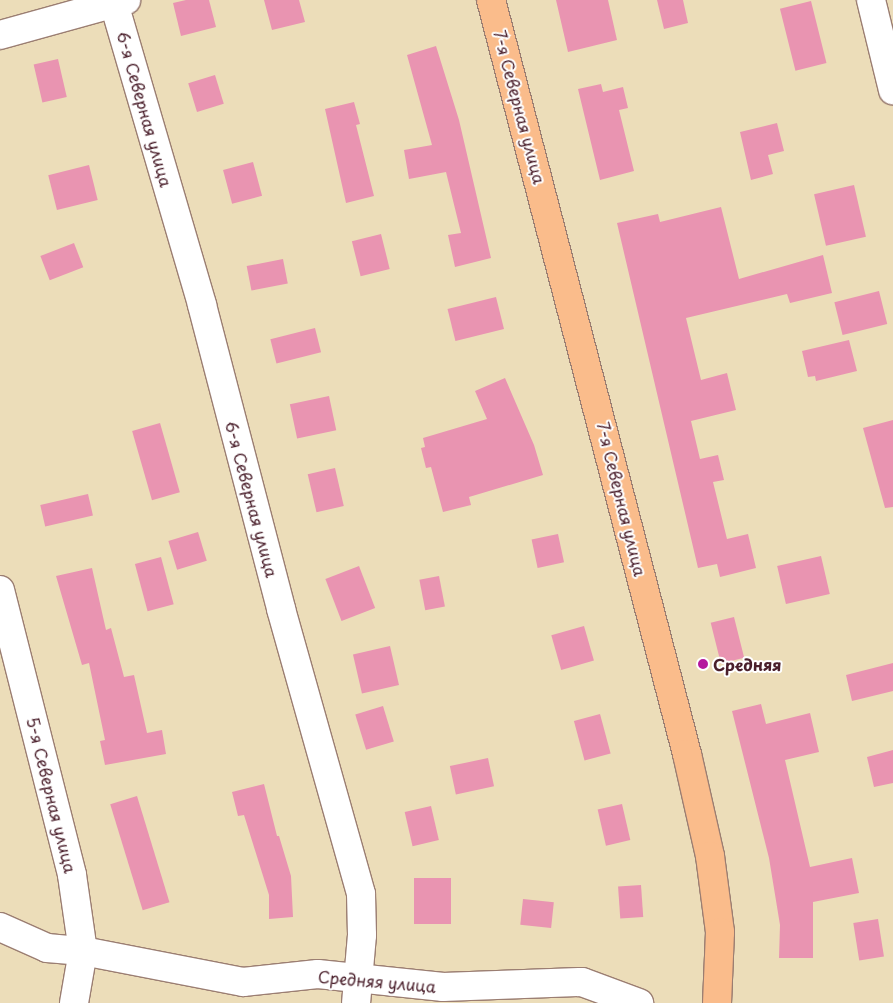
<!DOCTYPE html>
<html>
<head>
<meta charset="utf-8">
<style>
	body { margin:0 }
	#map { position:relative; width:893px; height:1003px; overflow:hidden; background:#ecddb9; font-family:"Playpen Sans",sans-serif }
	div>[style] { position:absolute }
	.building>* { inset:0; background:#e994b1; transform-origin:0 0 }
	.roads { filter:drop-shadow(1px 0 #9b7e72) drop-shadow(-1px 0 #9b7e72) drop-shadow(0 1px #9b7e72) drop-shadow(0 -1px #9b7e72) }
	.minor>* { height:28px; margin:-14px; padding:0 14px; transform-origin:14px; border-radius:14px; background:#fff }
	.major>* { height:28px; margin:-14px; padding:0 14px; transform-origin:14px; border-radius:14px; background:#fabc8b }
	.dots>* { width:14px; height:14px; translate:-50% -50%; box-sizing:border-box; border:2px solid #fff; border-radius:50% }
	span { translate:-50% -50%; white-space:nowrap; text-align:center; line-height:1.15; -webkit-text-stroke:4px #fff; paint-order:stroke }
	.street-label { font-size:16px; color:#4a1f2b }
	.poi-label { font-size:16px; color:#4a1f2b; font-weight:700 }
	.left { translate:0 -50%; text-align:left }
</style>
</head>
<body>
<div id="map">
	<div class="building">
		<i style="clip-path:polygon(186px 0,209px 0,216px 27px,181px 36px,173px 3px)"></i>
		<i style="clip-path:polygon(264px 0,299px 0,305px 22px,272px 30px)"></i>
		<i style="clip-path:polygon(556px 0,608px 0,617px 40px,568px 52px)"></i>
		<i style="clip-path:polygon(657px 0,683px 0,688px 23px,664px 29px)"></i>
		<i style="left:811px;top:1px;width:64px;height:32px;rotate:76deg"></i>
		<i style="clip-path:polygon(436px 46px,459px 120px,491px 258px,455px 267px,448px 235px,461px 233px,446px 172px,409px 179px,404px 150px,432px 145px,407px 55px)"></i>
		<i style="left:58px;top:59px;width:39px;height:25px;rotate:77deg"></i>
		<i style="left:215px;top:75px;width:30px;height:28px;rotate:73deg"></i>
		<i style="clip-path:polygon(601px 84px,603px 92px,623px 87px,628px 108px,619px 110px,634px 171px,600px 180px,578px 89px)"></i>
		<i style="clip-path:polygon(354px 102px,360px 124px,356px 125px,374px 196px,346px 203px,325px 109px)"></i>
		<i style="clip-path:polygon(777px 123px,784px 151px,768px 155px,773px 174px,751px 180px,740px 132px)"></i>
		<i style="left:253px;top:162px;width:35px;height:31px;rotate:75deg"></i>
		<i style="left:89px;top:165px;width:36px;height:42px;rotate:76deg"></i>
		<i style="left:854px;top:185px;width:53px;height:41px;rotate:77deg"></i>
		<i style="clip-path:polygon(721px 207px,739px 279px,823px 255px,832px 293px,790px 303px,787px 294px,686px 318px,701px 380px,727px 373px,736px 410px,691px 421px,700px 459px,718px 455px,724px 480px,713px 482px,727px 539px,748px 534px,756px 568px,720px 577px,717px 564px,698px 568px,617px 223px,658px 214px,660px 222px)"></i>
		<i style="left:381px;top:234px;width:36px;height:30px;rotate:76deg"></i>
		<i style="left:74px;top:243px;width:26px;height:36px;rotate:69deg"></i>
		<i style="left:283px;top:259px;width:25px;height:37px;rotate:79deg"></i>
		<i style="left:879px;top:291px;width:34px;height:46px;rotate:76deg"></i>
		<i style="left:496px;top:297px;width:33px;height:50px;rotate:76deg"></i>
		<i style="left:315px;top:328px;width:25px;height:46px;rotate:76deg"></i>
		<i style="clip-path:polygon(849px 340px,857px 371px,816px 381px,815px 376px,808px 377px,802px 351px)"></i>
		<i style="clip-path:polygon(505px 378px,534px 445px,543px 475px,469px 497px,471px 505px,443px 512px,431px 467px,426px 468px,421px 448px,425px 447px,423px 438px,487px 419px,475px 391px)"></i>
		<i style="left:329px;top:396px;width:35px;height:40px;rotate:78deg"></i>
		<i style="clip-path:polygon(893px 420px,893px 507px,885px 508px,863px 428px)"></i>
		<i style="left:160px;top:423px;width:72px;height:29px;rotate:74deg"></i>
		<i style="left:335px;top:468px;width:39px;height:28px;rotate:77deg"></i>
		<i style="left:88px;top:494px;width:22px;height:49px;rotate:77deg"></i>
		<i style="left:198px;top:532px;width:30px;height:31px;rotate:73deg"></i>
		<i style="left:558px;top:534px;width:29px;height:27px;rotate:78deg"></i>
		<i style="left:821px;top:556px;width:39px;height:45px;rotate:77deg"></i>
		<i style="left:161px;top:557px;width:49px;height:27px;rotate:75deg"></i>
		<i style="left:359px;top:566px;width:45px;height:36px;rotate:69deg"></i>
		<i style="clip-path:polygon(92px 568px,106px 630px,111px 628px,124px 677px,134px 675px,147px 733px,162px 730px,166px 754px,105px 765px,100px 741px,105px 740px,89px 663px,82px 665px,56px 576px)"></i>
		<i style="left:439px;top:576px;width:31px;height:20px;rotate:79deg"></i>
		<i style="left:734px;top:617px;width:42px;height:24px;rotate:76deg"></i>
		<i style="left:584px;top:626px;width:36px;height:34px;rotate:74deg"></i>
		<i style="left:390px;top:646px;width:40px;height:38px;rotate:77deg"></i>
		<i style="clip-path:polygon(893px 663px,893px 691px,852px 701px,846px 675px)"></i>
		<i style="clip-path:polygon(761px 704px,766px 724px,810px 713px,819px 752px,785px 760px,810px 867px,852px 858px,859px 893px,813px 902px,813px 958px,779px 958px,780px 925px,769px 858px,732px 711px)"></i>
		<i style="left:383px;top:706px;width:37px;height:29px;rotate:73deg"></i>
		<i style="left:600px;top:714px;width:41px;height:27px;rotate:75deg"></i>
		<i style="clip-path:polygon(893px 750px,893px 783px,874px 787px,867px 757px)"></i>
		<i style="left:488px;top:758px;width:29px;height:39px;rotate:78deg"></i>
		<i style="clip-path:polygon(264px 784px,277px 836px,279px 836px,291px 876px,293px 917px,269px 919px,269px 895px,244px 815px,238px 816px,232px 792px)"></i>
		<i style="left:137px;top:796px;width:111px;height:28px;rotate:73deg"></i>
		<i style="left:622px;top:804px;width:37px;height:25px;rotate:77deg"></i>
		<i style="left:431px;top:806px;width:35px;height:27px;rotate:77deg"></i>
		<i style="left:414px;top:878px;width:37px;height:46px"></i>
		<i style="left:641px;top:885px;width:32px;height:23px;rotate:86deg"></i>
		<i style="left:523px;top:899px;width:31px;height:26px;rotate:6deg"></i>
		<i style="left:878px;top:919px;width:38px;height:25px;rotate:81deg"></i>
	</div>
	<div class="roads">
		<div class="minor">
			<i style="left:113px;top:0;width:318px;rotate:73.7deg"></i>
			<i style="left:202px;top:305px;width:314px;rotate:75.4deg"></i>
			<i style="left:281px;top:609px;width:296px;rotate:74.3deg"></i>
			<i style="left:361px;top:894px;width:41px;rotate:88.6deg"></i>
			<i style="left:362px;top:935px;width:68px;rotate:95deg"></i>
			<i style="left:871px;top:0;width:93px;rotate:76.3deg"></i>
			<i style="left:0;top:35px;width:131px;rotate:-15.5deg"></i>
			<i style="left:0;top:590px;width:294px;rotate:75.8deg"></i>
			<i style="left:72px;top:875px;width:77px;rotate:81.8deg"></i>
			<i style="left:83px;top:951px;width:53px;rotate:99.8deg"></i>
			<i style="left:0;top:927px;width:51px;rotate:24.1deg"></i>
			<i style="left:47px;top:948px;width:36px;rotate:5deg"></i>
			<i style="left:83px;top:951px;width:163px;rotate:11deg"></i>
			<i style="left:243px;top:982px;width:75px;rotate:-6.1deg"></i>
			<i style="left:318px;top:974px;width:126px;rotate:5.9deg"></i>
			<i style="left:443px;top:987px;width:139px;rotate:-2.1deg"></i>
			<i style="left:582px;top:982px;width:61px;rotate:20.2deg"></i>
		</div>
		<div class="major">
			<i style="left:491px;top:0;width:779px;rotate:75.43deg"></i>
			<i style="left:687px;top:754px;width:105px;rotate:77.3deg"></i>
			<i style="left:710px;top:856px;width:77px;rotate:82.5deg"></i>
			<i style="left:720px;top:932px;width:71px;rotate:92.4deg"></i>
		</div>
	</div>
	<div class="dots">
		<i style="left:703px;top:664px;background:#b5179e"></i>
	</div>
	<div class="street-label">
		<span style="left:520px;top:107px;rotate:75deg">7-я Северная улица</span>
		<span style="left:145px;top:109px;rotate:74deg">6-я Северная улица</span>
		<span style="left:252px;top:499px;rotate:75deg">6-я Северная улица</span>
		<span style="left:622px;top:499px;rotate:76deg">7-я Северная улица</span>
		<span style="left:52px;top:795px;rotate:76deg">5-я Северная улица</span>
		<span style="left:377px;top:981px;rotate:5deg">Средняя улица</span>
	</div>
	<div class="poi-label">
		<span class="left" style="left:713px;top:664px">Средняя</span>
	</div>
</div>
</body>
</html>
